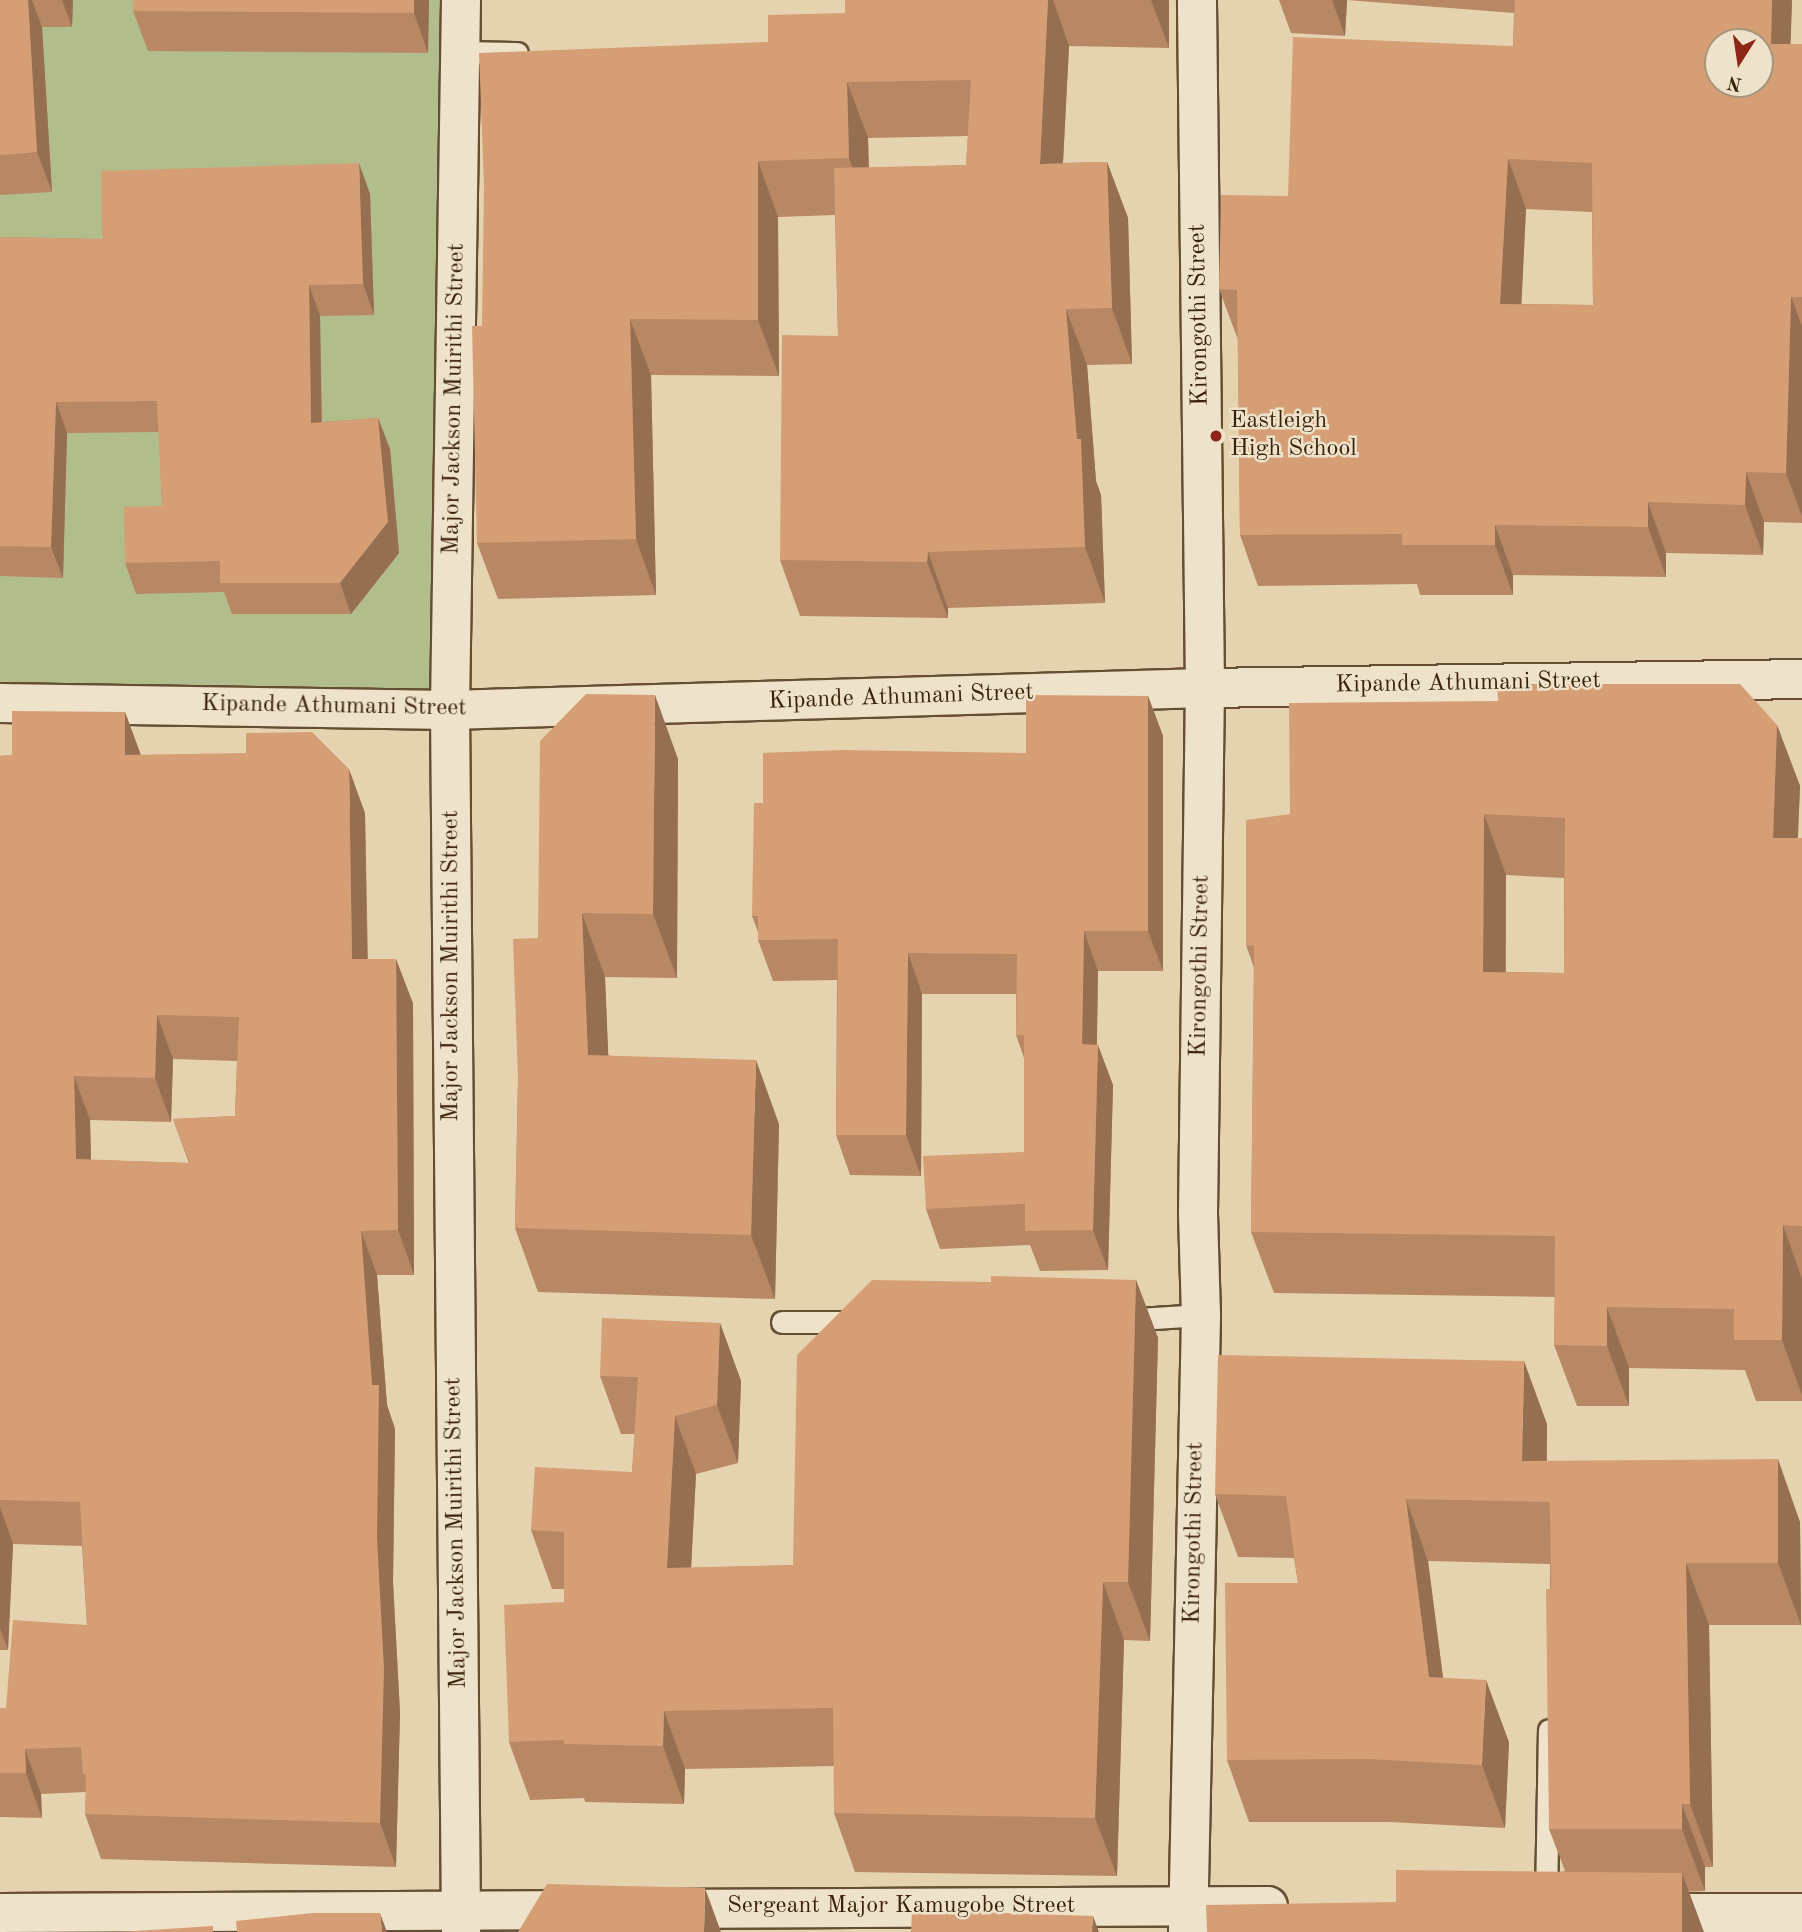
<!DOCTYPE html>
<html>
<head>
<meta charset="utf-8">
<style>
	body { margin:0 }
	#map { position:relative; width:1802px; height:1932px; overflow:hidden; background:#e5d3af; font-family:"Old Standard TT",serif }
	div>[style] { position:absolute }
	.green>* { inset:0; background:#b2bd8c; transform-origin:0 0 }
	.roads { filter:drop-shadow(2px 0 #654e32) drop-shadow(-2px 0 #654e32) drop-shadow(0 2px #654e32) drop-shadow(0 -2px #654e32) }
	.lane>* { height:21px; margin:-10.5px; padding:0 10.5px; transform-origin:10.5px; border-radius:10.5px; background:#eee2cb }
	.street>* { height:38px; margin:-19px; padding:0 19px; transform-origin:19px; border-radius:19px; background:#eee2cb }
	.secondary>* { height:38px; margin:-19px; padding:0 19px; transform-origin:19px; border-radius:19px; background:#eee2cb }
	.wall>* { inset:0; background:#b88864 }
	.shaded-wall>* { inset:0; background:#966f51 }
	.building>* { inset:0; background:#d69e74 }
	.dots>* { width:19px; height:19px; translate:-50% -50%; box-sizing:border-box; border:4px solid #eee2cb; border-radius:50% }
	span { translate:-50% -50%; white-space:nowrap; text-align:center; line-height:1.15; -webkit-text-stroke:5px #eee2cb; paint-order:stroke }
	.street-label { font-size:24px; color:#3a2209 }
	.poi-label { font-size:24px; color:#3a2209 }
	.left { translate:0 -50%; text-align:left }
	.north { position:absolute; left:1704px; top:28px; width:70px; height:70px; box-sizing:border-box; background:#eee2cb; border:2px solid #a6957d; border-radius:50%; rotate:192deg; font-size:19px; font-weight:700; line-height:28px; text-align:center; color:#3a2209 }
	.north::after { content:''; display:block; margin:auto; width:24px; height:32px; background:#8f2418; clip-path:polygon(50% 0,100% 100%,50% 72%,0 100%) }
</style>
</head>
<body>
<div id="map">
	<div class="green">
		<i style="left:0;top:0;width:466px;height:703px"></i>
	</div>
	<div class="roads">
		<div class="lane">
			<i style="left:460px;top:52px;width:57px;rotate:1deg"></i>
			<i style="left:1123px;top:1320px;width:78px;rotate:-3.7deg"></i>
			<i style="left:782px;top:1322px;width:75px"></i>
			<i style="left:1546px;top:1900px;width:170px;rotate:-89deg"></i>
		</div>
		<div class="street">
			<i style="left:660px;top:1909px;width:608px;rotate:-0.28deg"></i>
			<i style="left:0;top:1913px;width:586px;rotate:-0.29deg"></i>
			<i style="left:1647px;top:1913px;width:155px"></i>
		</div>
		<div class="secondary">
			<i style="left:461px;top:0;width:710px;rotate:90.89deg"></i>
			<i style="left:450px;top:710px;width:1222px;rotate:89.48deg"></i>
			<i style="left:0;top:703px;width:450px;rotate:0.9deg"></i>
			<i style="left:450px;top:710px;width:755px;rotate:-1.67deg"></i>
			<i style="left:1205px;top:688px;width:597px;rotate:-0.86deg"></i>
			<i style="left:1188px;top:1932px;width:617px;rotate:-88.79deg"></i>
			<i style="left:1201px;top:1315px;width:102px;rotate:-91.7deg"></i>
			<i style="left:1198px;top:1213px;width:525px;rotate:-89.24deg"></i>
			<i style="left:1205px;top:688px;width:688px;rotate:-90.67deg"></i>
		</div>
	</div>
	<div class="wall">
		<i style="clip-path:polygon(0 0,73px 0,72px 27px,42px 27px,52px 192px,0 195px)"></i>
		<i style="clip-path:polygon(133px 0,429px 0,428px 53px,148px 51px,133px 11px)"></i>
		<i style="clip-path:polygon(evenodd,845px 0,1169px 0,1169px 48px,1069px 46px,1063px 163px,1107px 162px,1128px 218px,1132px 364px,1087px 365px,1096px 481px,1101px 495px,1105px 603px,948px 608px,948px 618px,800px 616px,780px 560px,838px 336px,835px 215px,778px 217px,779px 376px,651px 375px,656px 595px,498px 599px,477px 543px,482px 326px,768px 42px,845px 13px,845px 0,968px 136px,966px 165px,869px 168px,868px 138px,968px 136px)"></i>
		<i style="clip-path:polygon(evenodd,1279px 0,1792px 0,1790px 44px,1802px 44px,1802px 523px,1764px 522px,1763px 555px,1666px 553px,1666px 577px,1513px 575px,1513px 595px,1420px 595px,1417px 584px,1258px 586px,1240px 535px,1238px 340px,1219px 289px,1288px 196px,1513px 46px,1514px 13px,1347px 0,1345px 36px,1291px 33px,1279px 0,1526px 209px,1592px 212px,1593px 305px,1521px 304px,1526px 209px)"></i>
		<i style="clip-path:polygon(370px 194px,374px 315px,320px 316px,322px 422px,378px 418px,390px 449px,399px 553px,351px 614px,232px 614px,224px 592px,136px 594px,125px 563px,162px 506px,159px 432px,67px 433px,63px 578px,0 576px,0 237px,102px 239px)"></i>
		<i style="clip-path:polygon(1148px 696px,1163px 736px,1163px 971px,1098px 971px,1097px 1045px,1113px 1085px,1108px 1270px,1040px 1271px,1030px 1245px,940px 1249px,926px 1209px,1024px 1152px,1024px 1058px,1016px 1035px,1016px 994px,922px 994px,921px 1176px,850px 1175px,836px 1135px,837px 980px,773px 981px,758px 940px,758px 932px,752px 916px,763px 803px,1026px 753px)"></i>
		<i style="clip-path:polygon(evenodd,125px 712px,141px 755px,365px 813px,368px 959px,413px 1003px,414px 1275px,377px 1275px,387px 1405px,395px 1429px,393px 1582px,400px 1713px,396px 1867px,101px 1859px,85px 1814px,86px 1792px,41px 1794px,42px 1818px,0 1817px,0 1708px,6px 1708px,87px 1625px,82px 1546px,13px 1544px,8px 1650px,0 1650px,0 756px,12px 755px,125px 712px,173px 1059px,237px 1061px,235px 1116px,173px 1119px,189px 1163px,91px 1160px,90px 1120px,171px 1122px,173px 1059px)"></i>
		<i style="clip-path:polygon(evenodd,1777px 725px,1800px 786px,1798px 838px,1802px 838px,1802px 1401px,1756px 1401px,1745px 1370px,1629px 1368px,1629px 1406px,1577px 1406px,1554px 1345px,1555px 1297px,1274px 1293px,1251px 1232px,1254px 968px,1246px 945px,1290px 814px,1777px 725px,1506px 875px,1564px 878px,1564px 973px,1506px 972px,1506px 875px)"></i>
		<i style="clip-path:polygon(678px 759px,677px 978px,605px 977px,608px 1055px,779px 1124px,775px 1299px,538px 1292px,515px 1228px,518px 1079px,538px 938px)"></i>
		<i style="clip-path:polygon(1136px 1280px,1158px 1338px,1150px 1641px,1124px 1640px,1117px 1876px,855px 1872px,834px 1813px,834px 1766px,685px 1769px,684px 1804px,585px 1802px,584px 1798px,530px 1800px,509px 1742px,564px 1602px,564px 1589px,552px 1589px,531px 1530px,632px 1472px,635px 1434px,621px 1434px,600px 1376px,720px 1323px,741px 1381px,738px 1463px,696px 1474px,691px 1568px,793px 1565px,991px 1282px)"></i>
		<i style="clip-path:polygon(1547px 1424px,1547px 1461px,1800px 1522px,1801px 1625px,1709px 1625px,1713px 1867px,1705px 1867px,1705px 1891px,1396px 1902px,1565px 1871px,1549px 1829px,1550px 1564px,1428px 1561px,1443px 1678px,1509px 1742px,1505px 1828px,1389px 1822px,1249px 1822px,1227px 1760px,1298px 1583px,1294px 1558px,1238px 1557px,1215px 1494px)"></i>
	</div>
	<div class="shaded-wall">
		<i style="clip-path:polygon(28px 0,32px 0,42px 27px,52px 192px,37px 152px)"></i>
		<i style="clip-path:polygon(62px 0,73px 0,72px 27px)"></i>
		<i style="clip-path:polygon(414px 0,429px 0,428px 53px,414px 13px)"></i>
		<i style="clip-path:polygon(1048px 0,1053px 0,1069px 46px,1060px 220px,1040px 164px)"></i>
		<i style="clip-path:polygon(1151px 0,1169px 0,1169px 48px)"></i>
		<i style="clip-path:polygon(1332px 0,1347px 0,1345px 36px)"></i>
		<i style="clip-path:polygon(1772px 0,1792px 0,1789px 94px,1771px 44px)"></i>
		<i style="clip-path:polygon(847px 82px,868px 138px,870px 215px,849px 158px)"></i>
		<i style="clip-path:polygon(1508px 159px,1526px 209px,1519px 354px,1500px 304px)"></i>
		<i style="clip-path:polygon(758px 161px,778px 217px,779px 376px,758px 320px)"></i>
		<i style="clip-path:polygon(1107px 162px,1128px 218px,1132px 364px,1112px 308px)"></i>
		<i style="clip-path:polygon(359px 163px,370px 194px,374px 315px,363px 284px)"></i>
		<i style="clip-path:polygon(309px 285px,320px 316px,322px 454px,311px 423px)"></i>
		<i style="clip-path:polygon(1791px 297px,1802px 326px,1802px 516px,1786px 473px)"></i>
		<i style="clip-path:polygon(1066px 309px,1087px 365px,1096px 481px,1101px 495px,1105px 603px,1085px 547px)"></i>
		<i style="clip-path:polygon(630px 319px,651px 375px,656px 595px,636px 539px)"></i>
		<i style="clip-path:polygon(56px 402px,67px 433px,63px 578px,51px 547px)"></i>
		<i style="clip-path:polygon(378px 418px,390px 449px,399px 553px,351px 614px,340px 583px)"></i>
		<i style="clip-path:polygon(1746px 472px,1764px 522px,1763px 555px,1745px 505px)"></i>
		<i style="clip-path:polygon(1648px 502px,1666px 553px,1666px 577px,1648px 527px)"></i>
		<i style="clip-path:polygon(1495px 525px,1513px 575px,1513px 595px,1495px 545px)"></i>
		<i style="clip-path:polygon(928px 552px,948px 608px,948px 618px,927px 562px)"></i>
		<i style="clip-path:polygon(655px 695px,678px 759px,677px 978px,653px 914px)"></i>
		<i style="clip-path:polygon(1148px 696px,1163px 736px,1163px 971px,1148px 931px)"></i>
		<i style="clip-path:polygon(125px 712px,141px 756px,125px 755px)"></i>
		<i style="clip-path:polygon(1777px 725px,1800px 786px,1795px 898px,1773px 838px)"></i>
		<i style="clip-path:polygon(349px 769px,365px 813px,368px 1003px,352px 959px)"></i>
		<i style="clip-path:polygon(1484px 814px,1506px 875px,1505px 1033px,1483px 972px)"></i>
		<i style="clip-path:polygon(582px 913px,605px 977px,611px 1119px,588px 1055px)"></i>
		<i style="clip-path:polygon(1084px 931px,1098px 971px,1096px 1084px,1082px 1044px)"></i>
		<i style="clip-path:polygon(908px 953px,922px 994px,921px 1176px,906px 1135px)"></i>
		<i style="clip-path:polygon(396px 959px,413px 1003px,414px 1275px,398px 1230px)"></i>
		<i style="clip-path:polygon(157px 1015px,173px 1059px,171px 1122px,155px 1078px)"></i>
		<i style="clip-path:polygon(1098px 1045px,1113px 1085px,1108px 1270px,1093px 1230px)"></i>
		<i style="clip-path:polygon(756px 1060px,779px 1124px,775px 1299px,751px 1235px)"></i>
		<i style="clip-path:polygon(74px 1076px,90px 1120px,92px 1204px,76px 1159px)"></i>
		<i style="clip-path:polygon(1783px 1225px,1802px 1279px,1802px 1395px,1782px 1340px)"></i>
		<i style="clip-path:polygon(361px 1231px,377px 1275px,387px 1405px,395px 1429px,393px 1582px,400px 1713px,396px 1867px,380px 1823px,377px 1538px,372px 1385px)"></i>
		<i style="clip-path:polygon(1136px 1280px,1158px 1338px,1150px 1641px,1128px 1582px)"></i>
		<i style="clip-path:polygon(1607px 1307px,1629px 1368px,1629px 1406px,1607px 1346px)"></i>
		<i style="clip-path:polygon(720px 1323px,741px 1381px,738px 1463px,717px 1405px)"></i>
		<i style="clip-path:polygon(1524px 1361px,1547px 1424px,1546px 1502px,1522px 1461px)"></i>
		<i style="clip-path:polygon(675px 1416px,696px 1474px,688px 1627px,667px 1568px)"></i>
		<i style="clip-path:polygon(1778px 1459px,1800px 1522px,1801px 1625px,1778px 1563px)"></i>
		<i style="clip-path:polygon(1406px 1499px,1428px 1561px,1451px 1740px,1429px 1677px)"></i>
		<i style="clip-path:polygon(0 1507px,13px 1544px,8px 1650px,0 1628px)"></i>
		<i style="clip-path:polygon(1686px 1563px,1709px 1625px,1713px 1867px,1690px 1804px)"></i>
		<i style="clip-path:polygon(1103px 1582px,1124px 1640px,1117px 1876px,1095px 1818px)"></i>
		<i style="clip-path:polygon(1486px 1680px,1509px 1742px,1505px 1828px,1482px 1765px)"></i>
		<i style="clip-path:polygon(664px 1711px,685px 1769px,684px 1804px,663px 1746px)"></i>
		<i style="clip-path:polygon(25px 1749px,41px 1794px,42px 1818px,26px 1773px)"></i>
		<i style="clip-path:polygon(1682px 1804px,1705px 1867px,1705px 1891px,1682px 1829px)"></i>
		<i style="clip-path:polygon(1682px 1873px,1704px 1932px,1682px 1932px)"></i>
		<i style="clip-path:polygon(705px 1888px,721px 1932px,704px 1932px)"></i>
		<i style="clip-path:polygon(380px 1913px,387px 1932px,382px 1932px)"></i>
		<i style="clip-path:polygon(1093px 1916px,1099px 1932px,1092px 1932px)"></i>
	</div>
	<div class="building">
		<i style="clip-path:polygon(0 0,28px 0,37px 152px,0 155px)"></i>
		<i style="clip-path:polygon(133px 0,414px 0,414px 13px,133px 11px)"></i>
		<i style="clip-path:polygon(845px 0,1048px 0,1040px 164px,1107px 162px,1112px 308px,1066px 309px,1077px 439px,1081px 439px,1085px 547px,928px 552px,927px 562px,780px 560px,782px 335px,838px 336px,834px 168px,966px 165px,971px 80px,847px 82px,849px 158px,758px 161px,758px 320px,630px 319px,636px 539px,477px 543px,472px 326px,482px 326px,484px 186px,479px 53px,768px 42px,768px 15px,845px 13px)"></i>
		<i style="clip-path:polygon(evenodd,1515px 0,1772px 0,1771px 44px,1802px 44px,1802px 297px,1791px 297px,1786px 473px,1746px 472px,1745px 505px,1648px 502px,1648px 527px,1495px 525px,1495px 545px,1402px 545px,1402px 534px,1240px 535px,1237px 290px,1219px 289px,1221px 195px,1288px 196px,1293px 37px,1513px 46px,1515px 0,1718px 42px,1760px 42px,1760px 84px,1718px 84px,1718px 42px,1515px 0,1508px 159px,1592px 163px,1593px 305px,1500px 304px,1508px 159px)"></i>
		<i style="clip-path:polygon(359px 163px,363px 284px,309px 285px,311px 423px,378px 418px,388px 522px,340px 583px,220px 583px,220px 561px,125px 563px,124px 507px,162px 506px,157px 401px,56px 402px,51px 547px,0 546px,0 237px,102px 239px,101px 171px)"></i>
		<i style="clip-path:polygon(evenodd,1497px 684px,1740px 684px,1777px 725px,1773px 838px,1802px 838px,1802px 1226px,1783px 1225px,1782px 1340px,1734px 1340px,1734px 1309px,1607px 1307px,1607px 1346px,1554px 1345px,1555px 1236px,1251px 1232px,1254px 946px,1246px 945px,1246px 820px,1290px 814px,1289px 703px,1498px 701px,1497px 684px,1484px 814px,1565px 818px,1564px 973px,1483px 972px,1484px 814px)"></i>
		<i style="clip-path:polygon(586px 694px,655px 695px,653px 914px,582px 913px,588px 1055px,756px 1060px,751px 1235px,515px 1228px,518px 1079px,513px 939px,538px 938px,540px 741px)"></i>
		<i style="clip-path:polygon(1026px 695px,1148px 696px,1148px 931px,1084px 931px,1082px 1044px,1098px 1045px,1093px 1230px,1025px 1231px,1025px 1204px,926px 1209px,923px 1156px,1024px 1152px,1024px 1035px,1016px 1035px,1017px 954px,908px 953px,906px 1135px,836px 1135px,838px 939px,758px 940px,758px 916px,752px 916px,754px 803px,763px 803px,763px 753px,843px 750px,1026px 753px)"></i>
		<i style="clip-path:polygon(evenodd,12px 711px,125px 712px,125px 755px,246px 753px,246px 733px,312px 732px,349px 769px,352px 959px,396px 959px,398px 1230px,361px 1231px,372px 1385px,379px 1385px,377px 1538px,384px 1669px,380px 1823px,85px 1814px,86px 1774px,83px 1774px,81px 1747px,25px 1749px,26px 1773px,0 1773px,0 1708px,6px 1708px,13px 1620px,87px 1625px,80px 1502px,0 1500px,0 756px,12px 755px,12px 711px,157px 1015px,239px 1017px,235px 1116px,173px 1119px,190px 1163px,76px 1159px,74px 1076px,155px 1078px,157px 1015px)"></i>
		<i style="clip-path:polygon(991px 1276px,1136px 1280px,1128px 1582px,1103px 1582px,1095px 1818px,834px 1813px,833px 1708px,664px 1711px,663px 1746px,564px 1744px,564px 1740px,509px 1742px,504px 1605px,564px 1602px,564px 1532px,531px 1530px,535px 1467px,632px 1472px,638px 1377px,600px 1376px,602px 1318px,720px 1323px,717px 1405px,675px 1416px,667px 1568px,793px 1565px,797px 1355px,872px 1280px,991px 1282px)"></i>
		<i style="clip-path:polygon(1218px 1355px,1524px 1361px,1522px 1461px,1778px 1459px,1778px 1563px,1686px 1563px,1690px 1804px,1682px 1804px,1682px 1829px,1549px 1829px,1546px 1589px,1551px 1589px,1550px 1502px,1406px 1499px,1429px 1677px,1486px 1680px,1482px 1765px,1367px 1759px,1227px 1760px,1225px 1583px,1298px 1583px,1286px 1496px,1215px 1494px)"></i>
		<i style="clip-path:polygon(1396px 1870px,1682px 1873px,1682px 1932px,1207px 1932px,1206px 1905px,1396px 1902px)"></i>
		<i style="clip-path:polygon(547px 1884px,705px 1888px,704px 1932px,518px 1932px)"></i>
		<i style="clip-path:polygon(912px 1910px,1093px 1916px,1092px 1932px,911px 1932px)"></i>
		<i style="clip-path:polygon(313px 1913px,380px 1913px,382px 1932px,237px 1932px,236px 1921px)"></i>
		<i style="clip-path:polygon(213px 1926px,213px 1932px,119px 1932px)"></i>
	</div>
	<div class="dots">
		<i style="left:1216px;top:436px;background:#8f2418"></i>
	</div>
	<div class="street-label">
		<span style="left:1200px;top:315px;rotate:-91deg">Kirongothi Street</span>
		<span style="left:455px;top:399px;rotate:-89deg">Major Jackson Muirithi Street</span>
		<span style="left:1468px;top:684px;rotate:-1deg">Kipande Athumani Street</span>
		<span style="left:901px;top:698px;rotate:-2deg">Kipande Athumani Street</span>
		<span style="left:334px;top:707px;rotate:1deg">Kipande Athumani Street</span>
		<span style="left:452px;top:966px;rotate:-90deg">Major Jackson Muirithi Street</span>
		<span style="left:1201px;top:966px;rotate:-89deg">Kirongothi Street</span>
		<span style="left:457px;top:1533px;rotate:-91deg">Major Jackson Muirithi Street</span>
		<span style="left:1195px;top:1533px;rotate:-89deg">Kirongothi Street</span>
		<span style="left:901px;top:1907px">Sergeant Major Kamugobe Street</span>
	</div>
	<div class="poi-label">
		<span class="left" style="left:1230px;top:436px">Eastleigh<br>High School</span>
	</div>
	<div class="north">N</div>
</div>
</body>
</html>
